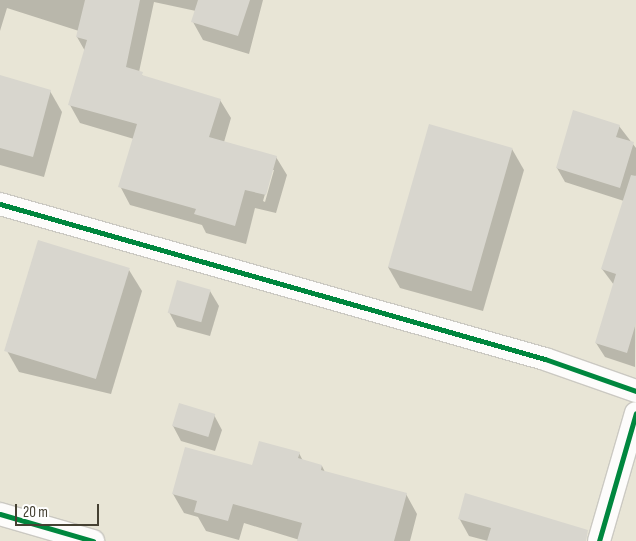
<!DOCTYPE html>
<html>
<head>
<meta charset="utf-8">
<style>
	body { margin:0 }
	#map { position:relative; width:636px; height:541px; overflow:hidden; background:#efede6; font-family:"Sofia Sans Condensed",sans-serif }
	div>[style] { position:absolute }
	.residential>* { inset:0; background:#e8e5d6; transform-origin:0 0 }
	.shadow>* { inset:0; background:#0003 }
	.building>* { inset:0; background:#d8d6ce; transform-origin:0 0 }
	.roads { filter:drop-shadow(1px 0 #cbc9c2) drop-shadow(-1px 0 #cbc9c2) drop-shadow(0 1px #cbc9c2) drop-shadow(0 -1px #cbc9c2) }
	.street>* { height:22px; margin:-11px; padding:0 11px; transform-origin:11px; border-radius:11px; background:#fdfcfb }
	.cycleway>* { height:5px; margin:-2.5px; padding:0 2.5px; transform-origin:2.5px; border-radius:2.5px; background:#00873e }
	span { translate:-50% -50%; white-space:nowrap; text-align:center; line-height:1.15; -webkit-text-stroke:4px #fff; paint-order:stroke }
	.scale { position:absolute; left:15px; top:504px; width:84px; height:22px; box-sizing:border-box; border:2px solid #454032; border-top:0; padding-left:6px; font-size:15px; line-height:18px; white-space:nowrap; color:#454032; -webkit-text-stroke:4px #fff; paint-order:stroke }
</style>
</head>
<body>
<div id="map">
	<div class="residential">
		<i style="left:0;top:0;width:636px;height:541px"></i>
	</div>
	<div class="shadow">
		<i style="clip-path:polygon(evenodd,0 0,263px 0,249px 54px,203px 40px,193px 22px,196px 11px,154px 2px,139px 72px,144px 77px,220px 100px,231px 118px,224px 142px,276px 157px,287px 175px,276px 213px,255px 208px,246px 244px,206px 233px,202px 225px,130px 205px,120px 186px,134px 139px,80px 123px,70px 105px,85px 51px,77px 37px,79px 31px,7px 8px,0 31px,0 0,272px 170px,274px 170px,265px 202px,263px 201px,272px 170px)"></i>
		<i style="clip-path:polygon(0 77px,50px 91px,62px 112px,44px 177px,0 165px)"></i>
		<i style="clip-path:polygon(619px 126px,636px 148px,636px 175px,629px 198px,636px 201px,635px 367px,605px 357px,596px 343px,614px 285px,602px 269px,624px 201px,565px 182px,557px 168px)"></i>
		<i style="clip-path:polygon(512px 149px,524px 170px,483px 311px,400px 288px,388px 267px)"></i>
		<i style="clip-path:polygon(39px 241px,129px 270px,142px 291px,111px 394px,19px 372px,7px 351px)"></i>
		<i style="clip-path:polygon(210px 291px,219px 306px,210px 336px,177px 327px,169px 312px)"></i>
		<i style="clip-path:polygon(214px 415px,222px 430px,215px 451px,181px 441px,173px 426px)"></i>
		<i style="clip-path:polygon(299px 453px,303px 461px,322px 466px,325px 472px,406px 494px,417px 514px,410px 541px,303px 541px,244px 523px,239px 540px,206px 531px,198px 517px,184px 513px,173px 494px)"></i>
		<i style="clip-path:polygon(459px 518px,576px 541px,488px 541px,469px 536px)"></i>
	</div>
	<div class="building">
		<i style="clip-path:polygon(85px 0,140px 0,126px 67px,143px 72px,142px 75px,221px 99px,209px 137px,277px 156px,266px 195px,245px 190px,235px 226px,194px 214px,196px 209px,118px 187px,137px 124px,68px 105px,87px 40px,76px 37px)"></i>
		<i style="clip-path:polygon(198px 0,250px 0,238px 36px,191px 22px)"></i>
		<i style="clip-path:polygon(0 75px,51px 90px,33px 157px,0 148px)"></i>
		<i style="clip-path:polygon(573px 110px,620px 125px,616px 137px,634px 142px,620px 188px,556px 168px)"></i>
		<i style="left:429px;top:124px;width:87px;height:149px;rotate:16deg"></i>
		<i style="clip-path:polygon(631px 175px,636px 176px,636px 323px,627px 353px,595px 343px,616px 274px,601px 269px)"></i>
		<i style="left:38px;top:240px;width:96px;height:116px;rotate:17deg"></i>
		<i style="left:177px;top:280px;width:35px;height:34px;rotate:16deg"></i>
		<i style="left:179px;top:403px;width:38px;height:24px;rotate:17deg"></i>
		<i style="clip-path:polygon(259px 441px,300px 452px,298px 458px,322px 465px,321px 470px,407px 493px,394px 541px,297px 541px,302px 523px,233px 504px,228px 521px,194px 512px,197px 501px,172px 494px,185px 447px,252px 465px)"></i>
		<i style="clip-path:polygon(465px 493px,588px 530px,586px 541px,487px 541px,491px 528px,458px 519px)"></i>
	</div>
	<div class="roads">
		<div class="street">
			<i style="left:0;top:204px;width:567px;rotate:15.88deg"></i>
			<i style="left:545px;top:359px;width:96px;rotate:19.4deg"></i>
			<i style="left:0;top:514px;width:97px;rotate:16.2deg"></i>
			<i style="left:599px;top:541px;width:133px;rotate:-73.9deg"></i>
		</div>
	</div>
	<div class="cycleway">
		<i style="left:0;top:204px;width:567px;rotate:15.88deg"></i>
		<i style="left:545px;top:359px;width:96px;rotate:19.4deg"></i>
		<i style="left:0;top:514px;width:97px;rotate:16.2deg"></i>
		<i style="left:599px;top:541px;width:133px;rotate:-73.9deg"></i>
	</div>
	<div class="scale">20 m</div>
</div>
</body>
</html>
